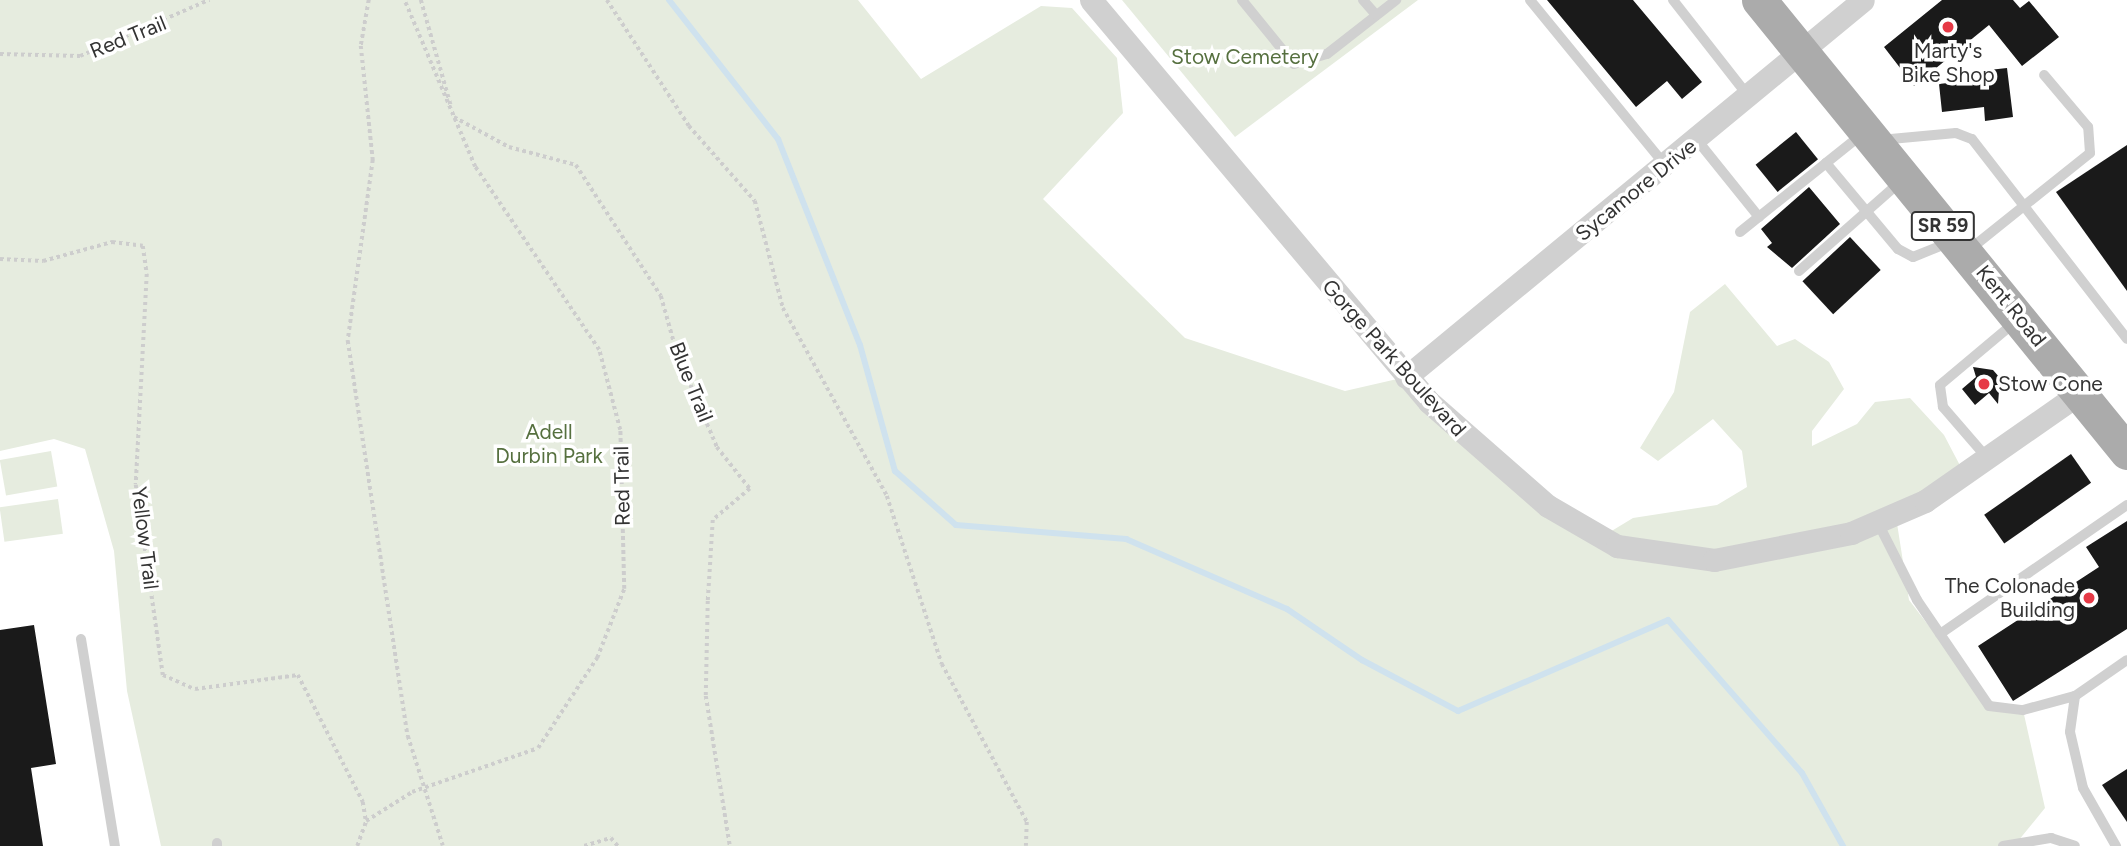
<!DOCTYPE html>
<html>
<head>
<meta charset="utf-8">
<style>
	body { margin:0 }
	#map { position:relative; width:2127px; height:846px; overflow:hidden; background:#fff; font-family:Figtree,sans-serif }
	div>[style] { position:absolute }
	.green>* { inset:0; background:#e6ecdf; transform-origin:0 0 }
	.stream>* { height:6px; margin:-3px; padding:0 3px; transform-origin:3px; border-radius:3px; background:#cfe2ee }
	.building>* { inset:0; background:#1a1a1a; transform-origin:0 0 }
	.path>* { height:3.5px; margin-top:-1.75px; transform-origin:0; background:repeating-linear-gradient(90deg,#cdcdcd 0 3.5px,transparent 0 7px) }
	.lane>* { height:10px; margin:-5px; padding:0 5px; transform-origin:5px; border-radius:5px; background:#d0d0d0 }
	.street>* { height:23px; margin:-11.5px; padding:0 11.5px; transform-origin:11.5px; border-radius:11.5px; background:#d0d0d0 }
	.primary>* { height:35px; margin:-17.5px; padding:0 17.5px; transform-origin:17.5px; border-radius:17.5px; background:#ababab }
	.dots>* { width:19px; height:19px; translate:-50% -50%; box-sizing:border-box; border:4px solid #fff; border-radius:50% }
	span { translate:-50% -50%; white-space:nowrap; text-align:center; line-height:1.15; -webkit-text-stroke:7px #fff; paint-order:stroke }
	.shield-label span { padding:2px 5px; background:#fff; border:2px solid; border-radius:5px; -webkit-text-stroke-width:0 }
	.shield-label { font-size:19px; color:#333; font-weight:700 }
	.street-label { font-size:21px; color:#333 }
	.poi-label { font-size:21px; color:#333 }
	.left { translate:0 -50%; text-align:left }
	.right { translate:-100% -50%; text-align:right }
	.park-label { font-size:21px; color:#56703f }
</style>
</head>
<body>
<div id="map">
	<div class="green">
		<i style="clip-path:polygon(0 0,858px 0,921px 79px,1041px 6px,1072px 8px,1117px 58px,1123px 113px,1043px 199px,1185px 338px,1345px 391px,1406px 377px,1600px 538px,1633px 518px,1717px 505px,1747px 487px,1742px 451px,1713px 419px,1658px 461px,1640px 448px,1674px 392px,1690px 312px,1725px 284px,1777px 346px,1795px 339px,1829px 362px,1844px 389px,1812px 431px,1812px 446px,1857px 424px,1875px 402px,1910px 398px,1944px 435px,1965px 475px,1896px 517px,1909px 600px,1978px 690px,1997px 705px,2023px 710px,2045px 808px,2014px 846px,161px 846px,127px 691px,114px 551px,85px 449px,54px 439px,0 451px)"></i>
		<i style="clip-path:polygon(1122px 0,1418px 0,1235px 137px)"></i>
		<i style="left:51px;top:451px;width:36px;height:52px;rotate:80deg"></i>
		<i style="left:58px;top:499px;width:35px;height:59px;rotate:82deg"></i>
	</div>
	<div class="stream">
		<i style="left:669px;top:0;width:177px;rotate:51.9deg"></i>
		<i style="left:778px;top:139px;width:222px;rotate:68.3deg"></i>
		<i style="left:860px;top:345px;width:131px;rotate:74.5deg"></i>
		<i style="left:895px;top:471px;width:81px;rotate:41.5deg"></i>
		<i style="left:956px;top:525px;width:171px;rotate:4.7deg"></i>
		<i style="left:1126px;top:539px;width:176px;rotate:23.5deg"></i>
		<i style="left:1287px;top:609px;width:91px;rotate:34.2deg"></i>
		<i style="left:1362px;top:660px;width:109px;rotate:28deg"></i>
		<i style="left:1458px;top:711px;width:229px;rotate:-23.4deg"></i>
		<i style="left:1668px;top:620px;width:203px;rotate:48.8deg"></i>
		<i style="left:1802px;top:773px;width:84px;rotate:60.7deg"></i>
	</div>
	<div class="building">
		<i style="clip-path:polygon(1547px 0,1633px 0,1702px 82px,1682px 99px,1667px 81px,1636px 107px)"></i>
		<i style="clip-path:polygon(1942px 0,2013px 0,2020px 8px,2029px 1px,2059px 37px,2022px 66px,1989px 25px,1914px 86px,1884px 47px)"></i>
		<i style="clip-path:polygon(2007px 68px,2013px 117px,1985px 121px,1984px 107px,1942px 112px,1939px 84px,1981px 79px,1980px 71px)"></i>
		<i style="left:1796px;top:132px;width:35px;height:52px;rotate:51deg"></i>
		<i style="clip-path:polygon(2127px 145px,2127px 291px,2056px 192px)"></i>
		<i style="clip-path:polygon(1809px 187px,1840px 224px,1792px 268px,1767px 247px,1772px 243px,1761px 229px)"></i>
		<i style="left:1850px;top:237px;width:45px;height:65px;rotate:47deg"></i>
		<i style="clip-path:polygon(1973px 367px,1993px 370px,2000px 378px,1998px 404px,1989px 393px,1975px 405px,1962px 389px,1976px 377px)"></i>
		<i style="left:2071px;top:454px;width:35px;height:106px;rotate:55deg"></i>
		<i style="clip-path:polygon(2127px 521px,2127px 629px,2013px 701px,1978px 646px,2099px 567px,2086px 547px)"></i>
		<i style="clip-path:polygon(34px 625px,56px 764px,31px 768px,43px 846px,0 846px,0 630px)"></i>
		<i style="clip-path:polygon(2127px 769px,2127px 822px,2102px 785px)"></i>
	</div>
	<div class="path">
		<i style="left:369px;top:0;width:47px;rotate:99.9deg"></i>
		<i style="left:361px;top:46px;width:115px;rotate:84deg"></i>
		<i style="left:373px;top:160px;width:183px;rotate:97.9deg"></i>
		<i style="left:348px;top:341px;width:400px;rotate:81.4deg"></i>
		<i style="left:408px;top:736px;width:115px;rotate:72.3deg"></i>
		<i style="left:421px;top:0;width:110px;rotate:74.2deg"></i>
		<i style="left:607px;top:0;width:150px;rotate:56.9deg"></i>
		<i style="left:689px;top:126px;width:100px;rotate:48.7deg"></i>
		<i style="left:755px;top:201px;width:111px;rotate:75.3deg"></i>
		<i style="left:783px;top:308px;width:215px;rotate:61deg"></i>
		<i style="left:887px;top:496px;width:177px;rotate:71.9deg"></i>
		<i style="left:942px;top:664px;width:179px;rotate:61.7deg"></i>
		<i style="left:1027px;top:822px;width:24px;rotate:92deg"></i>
		<i style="left:0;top:54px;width:80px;rotate:1.4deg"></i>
		<i style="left:80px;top:56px;width:141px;rotate:-23.5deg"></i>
		<i style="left:454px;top:117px;width:63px;rotate:28.6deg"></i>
		<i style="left:509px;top:147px;width:69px;rotate:15deg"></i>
		<i style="left:576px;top:165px;width:156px;rotate:57deg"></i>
		<i style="left:661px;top:296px;width:59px;rotate:74.3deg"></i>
		<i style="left:677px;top:353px;width:102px;rotate:66.9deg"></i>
		<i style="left:717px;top:447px;width:53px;rotate:51.8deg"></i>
		<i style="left:750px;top:489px;width:48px;rotate:140deg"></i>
		<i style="left:713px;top:520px;width:81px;rotate:93.5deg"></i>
		<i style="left:708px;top:601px;width:95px;rotate:91.2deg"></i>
		<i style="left:706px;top:696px;width:152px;rotate:80.9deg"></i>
		<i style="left:0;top:259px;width:43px;rotate:2.7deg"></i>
		<i style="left:43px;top:261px;width:72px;rotate:-15.4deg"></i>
		<i style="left:112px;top:242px;width:31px;rotate:7deg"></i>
		<i style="left:143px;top:246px;width:28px;rotate:82deg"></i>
		<i style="left:147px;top:274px;width:211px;rotate:93deg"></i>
		<i style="left:136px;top:485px;width:192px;rotate:81.9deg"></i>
		<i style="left:163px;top:675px;width:35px;rotate:24deg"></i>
		<i style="left:195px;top:689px;width:104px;rotate:-7.7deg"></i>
		<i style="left:298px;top:675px;width:143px;rotate:62.9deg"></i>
		<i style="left:363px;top:802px;width:18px;rotate:81deg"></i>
		<i style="left:357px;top:846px;width:27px;rotate:-70deg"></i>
		<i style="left:366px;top:821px;width:54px;rotate:-32.2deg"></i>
		<i style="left:412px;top:792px;width:133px;rotate:-19.2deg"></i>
		<i style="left:538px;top:748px;width:108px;rotate:-56.8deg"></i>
		<i style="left:597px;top:658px;width:74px;rotate:-68.6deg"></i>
		<i style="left:624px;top:589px;width:159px;rotate:-91.4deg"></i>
		<i style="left:620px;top:430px;width:83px;rotate:-104.7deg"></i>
		<i style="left:599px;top:350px;width:221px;rotate:-124.1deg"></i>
		<i style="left:475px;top:167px;width:181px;rotate:-113deg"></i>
		<i style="left:584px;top:846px;width:28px;rotate:-17deg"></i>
		<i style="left:611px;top:838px;width:11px;rotate:49deg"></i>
	</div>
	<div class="lane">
		<i style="left:1242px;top:0;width:82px;rotate:50.9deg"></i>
		<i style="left:1294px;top:64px;width:34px;rotate:-17deg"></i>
		<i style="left:1327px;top:54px;width:88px;rotate:-38deg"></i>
		<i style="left:1363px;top:0;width:20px;rotate:49deg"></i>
		<i style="left:1530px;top:0;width:215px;rotate:50.7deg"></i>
		<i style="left:1673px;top:0;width:123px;rotate:51.9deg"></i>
		<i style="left:1697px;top:140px;width:99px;rotate:51.2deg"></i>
		<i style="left:1880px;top:140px;width:76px;rotate:-5.3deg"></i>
		<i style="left:1956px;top:133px;width:17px;rotate:21deg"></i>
		<i style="left:1972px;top:139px;width:253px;rotate:52.2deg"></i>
		<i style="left:1826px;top:163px;width:45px;rotate:-38.7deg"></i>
		<i style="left:1740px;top:232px;width:110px;rotate:-38.7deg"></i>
		<i style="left:1826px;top:163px;width:112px;rotate:50.1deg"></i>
		<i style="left:1898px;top:249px;width:17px;rotate:28deg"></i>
		<i style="left:1913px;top:257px;width:40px;rotate:-22deg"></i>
		<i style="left:1969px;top:250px;width:155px;rotate:-38.7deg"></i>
		<i style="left:2090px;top:153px;width:26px;rotate:-94deg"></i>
		<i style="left:2088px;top:127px;width:68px;rotate:-130.2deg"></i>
		<i style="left:1799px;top:271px;width:135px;rotate:-41.4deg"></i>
		<i style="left:1988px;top:459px;width:69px;rotate:-130.9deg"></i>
		<i style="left:1943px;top:407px;width:22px;rotate:-98deg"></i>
		<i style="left:1940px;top:385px;width:98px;rotate:-40deg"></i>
		<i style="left:1878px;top:523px;width:86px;rotate:63.1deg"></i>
		<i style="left:1917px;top:600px;width:128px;rotate:55.8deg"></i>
		<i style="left:1989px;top:706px;width:34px;rotate:7deg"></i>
		<i style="left:2023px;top:710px;width:54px;rotate:-15.1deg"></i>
		<i style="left:2075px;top:696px;width:63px;rotate:-34.7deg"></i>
		<i style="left:1940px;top:634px;width:227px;rotate:-34.6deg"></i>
		<i style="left:81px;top:639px;width:210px;rotate:80.7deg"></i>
		<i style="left:2075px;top:696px;width:36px;rotate:98deg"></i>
		<i style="left:2070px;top:732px;width:57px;rotate:76.9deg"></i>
		<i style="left:2083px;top:788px;width:67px;rotate:60.4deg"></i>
		<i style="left:217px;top:843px;width:3px;rotate:90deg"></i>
		<i style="left:2003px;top:846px;width:49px;rotate:-9.5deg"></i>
		<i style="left:2051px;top:838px;width:25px;rotate:18deg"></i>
	</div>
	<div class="street">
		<i style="left:1091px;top:0;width:525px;rotate:49.94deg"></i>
		<i style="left:1429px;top:402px;width:158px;rotate:41.2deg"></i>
		<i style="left:1548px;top:506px;width:80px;rotate:30.1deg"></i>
		<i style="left:1617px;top:546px;width:98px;rotate:8.2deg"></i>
		<i style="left:1714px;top:560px;width:140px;rotate:-11.1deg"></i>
		<i style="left:1851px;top:533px;width:81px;rotate:-23.4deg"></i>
		<i style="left:1925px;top:501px;width:190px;rotate:-34.9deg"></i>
		<i style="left:1406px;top:377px;width:592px;rotate:-39.52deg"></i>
	</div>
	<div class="primary">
		<i style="left:1759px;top:0;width:583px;rotate:50.85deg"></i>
	</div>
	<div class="dots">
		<i style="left:1948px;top:27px;background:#e63946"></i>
		<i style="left:1984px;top:384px;background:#e63946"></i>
		<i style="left:2089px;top:598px;background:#e63946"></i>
	</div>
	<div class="shield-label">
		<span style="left:1943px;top:226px">SR 59</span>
	</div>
	<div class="street-label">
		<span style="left:128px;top:37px;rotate:-22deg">Red Trail</span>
		<span style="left:1636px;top:190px;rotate:-39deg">Sycamore Drive</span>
		<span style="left:2011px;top:306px;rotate:51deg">Kent Road</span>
		<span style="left:1394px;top:358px;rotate:48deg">Gorge Park Boulevard</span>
		<span style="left:691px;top:382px;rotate:68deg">Blue Trail</span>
		<span style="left:622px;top:486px;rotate:-91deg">Red Trail</span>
		<span style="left:145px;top:538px;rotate:83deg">Yellow Trail</span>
	</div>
	<div class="poi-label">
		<span style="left:1948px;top:63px">Marty's<br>Bike Shop</span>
		<span class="left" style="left:1998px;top:384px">Stow Cone</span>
		<span class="right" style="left:2075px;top:598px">The Colonade<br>Building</span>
	</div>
	<div class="park-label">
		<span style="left:1245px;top:57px">Stow Cemetery</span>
		<span style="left:549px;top:444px">Adell<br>Durbin Park</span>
	</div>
</div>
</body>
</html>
